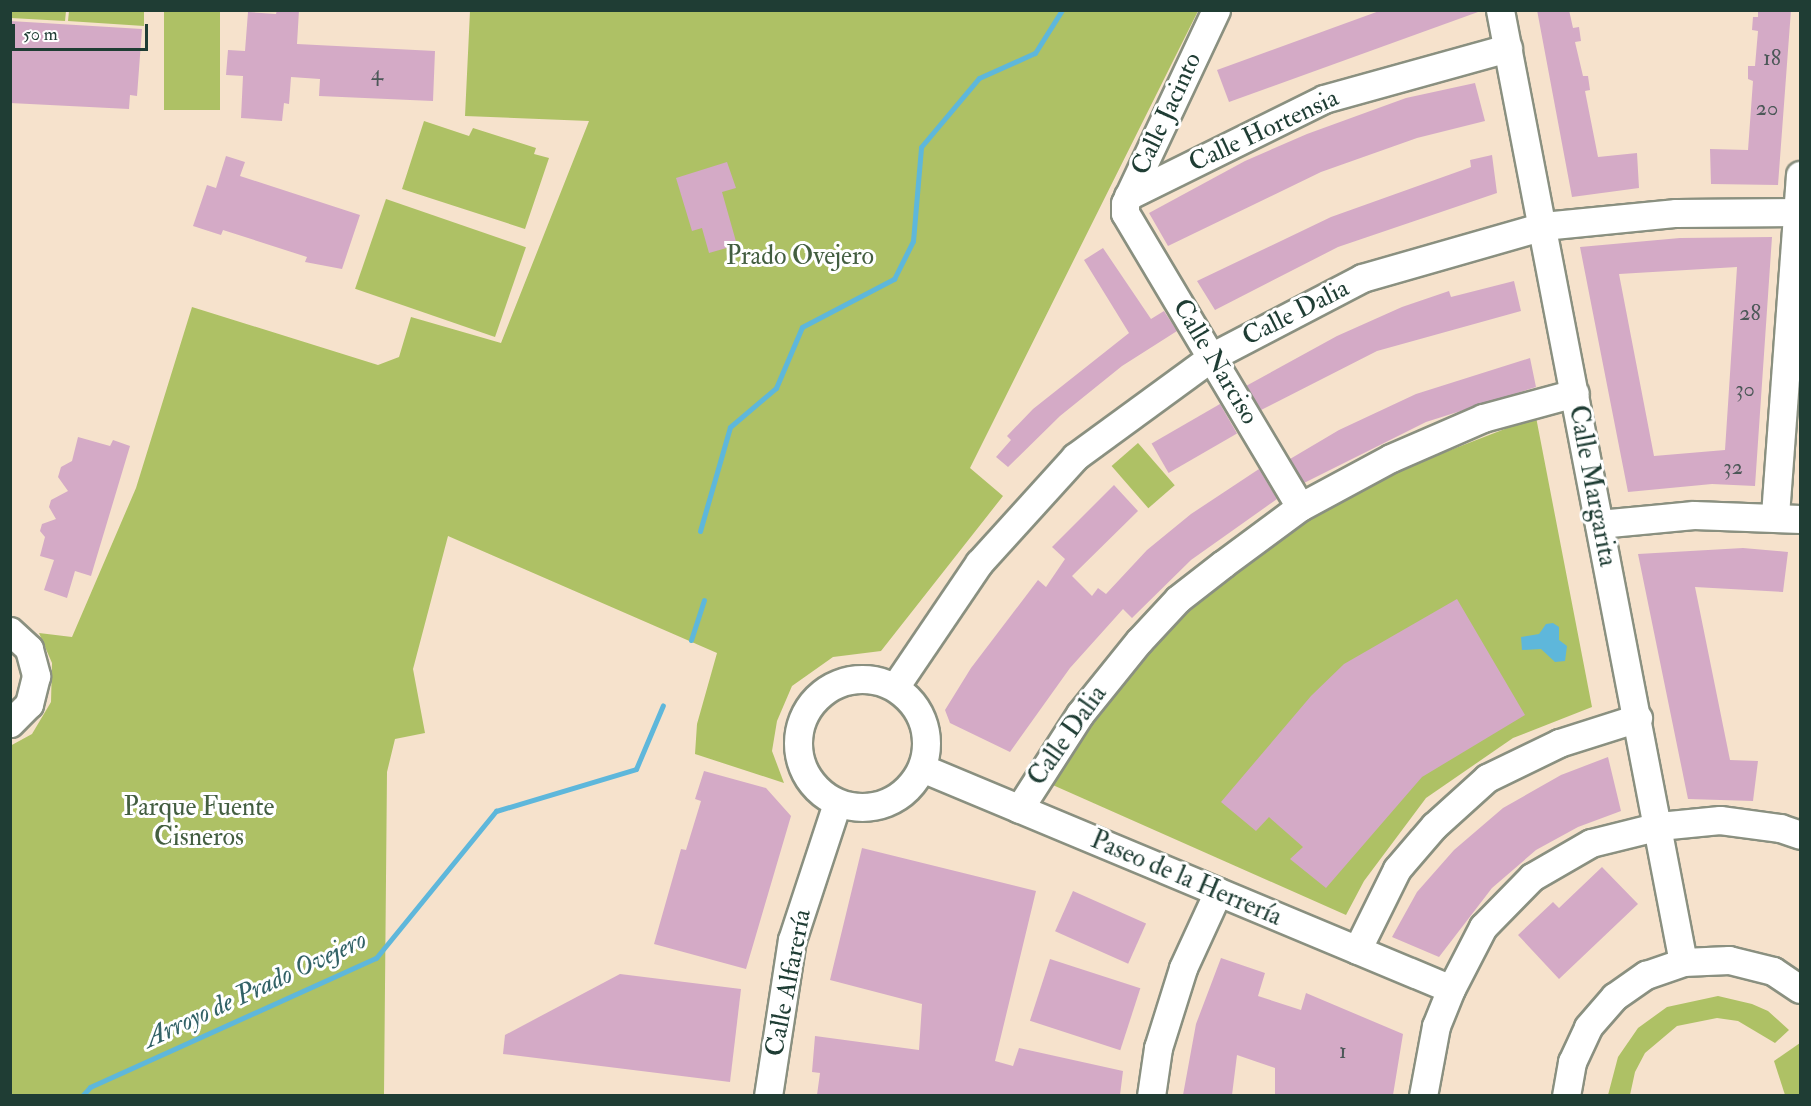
<!DOCTYPE html>
<html>
<head>
<meta charset="utf-8">
<style>
	body { margin:0 }
	#map { position:relative; width:1811px; height:1106px; overflow:hidden; background:#f6e2cc; font-family:"IM FELL Double Pica",serif }
	div>[style] { position:absolute }
	.green>* { inset:0; background:#aec165; transform-origin:0 0 }
	.water>* { inset:0; background:#5eb7db }
	.stream>* { height:5px; margin:-2.5px; padding:0 2.5px; transform-origin:2.5px; border-radius:2.5px; background:#5eb7db }
	.building>* { inset:0; background:#d4aac6; transform-origin:0 0 }
	.roads { filter:drop-shadow(2px 0 #8a9080) drop-shadow(-2px 0 #8a9080) drop-shadow(0 2px #8a9080) drop-shadow(0 -2px #8a9080) }
	.minor>* { height:27px; margin:-13.5px; padding:0 13.5px; transform-origin:13.5px; border-radius:13.5px; background:#fff }
	.minor>.ring { margin:-13.5px; padding:0; box-sizing:content-box; background:none; border:27px solid #fff; border-radius:50% }
	span { translate:-50% -50%; white-space:nowrap; text-align:center; line-height:1.15; -webkit-text-stroke:6px #fff; paint-order:stroke }
	.number-label { font-size:22px; color:#4c5858 }
	.number-label span { -webkit-text-stroke-width:0 }
	.street-label { font-size:26px; color:#1f3d34 }
	.park-label { font-size:26px; color:#435e40 }
	.water-label { font-size:27px; color:#326266; font-style:italic }
	.frame { position:absolute; inset:0; border:12px solid #1f3d34; pointer-events:none }
	.scale { position:absolute; left:12px; top:24px; width:136px; height:27px; box-sizing:border-box; border:3px solid #1f3d34; border-top:0; padding-left:8px; font-size:18px; line-height:21px; white-space:nowrap; color:#1f3d34; -webkit-text-stroke:4px #fff; paint-order:stroke }
</style>
</head>
<body>
<div id="map">
	<div class="green">
		<i style="clip-path:polygon(10px 11px,66px 11px,65px 21px,11px 18px)"></i>
		<i style="clip-path:polygon(69px 11px,144px 11px,144px 26px,68px 21px)"></i>
		<i style="left:164px;top:11px;width:56px;height:99px"></i>
		<i style="clip-path:polygon(470px 11px,1198px 11px,970px 468px,1003px 496px,881px 651px,833px 657px,792px 686px,777px 721px,772px 751px,784px 783px,695px 754px,697px 724px,717px 653px,448px 536px,413px 669px,425px 733px,395px 739px,387px 772px,384px 1095px,11px 1095px,10px 746px,32px 734px,51px 702px,52px 663px,39px 633px,72px 637px,136px 488px,192px 307px,378px 365px,399px 357px,411px 317px,501px 343px,589px 121px,465px 116px)"></i>
		<i style="clip-path:polygon(424px 121px,469px 136px,473px 128px,536px 148px,534px 154px,549px 158px,525px 229px,402px 189px)"></i>
		<i style="left:386px;top:199px;width:148px;height:95px;rotate:19deg"></i>
		<i style="clip-path:polygon(1536px 417px,1592px 707px,1513px 738px,1426px 798px,1364px 881px,1346px 915px,1046px 782px,1072px 739px,1150px 645px,1305px 513px,1381px 477px)"></i>
		<i style="left:1138px;top:443px;width:56px;height:35px;rotate:49deg"></i>
		<i style="clip-path:polygon(1718px 996px,1752px 1004px,1768px 1011px,1789px 1030px,1775px 1043px,1738px 1021px,1717px 1018px,1677px 1026px,1645px 1053px,1635px 1072px,1630px 1095px,1608px 1095px,1618px 1057px,1638px 1028px,1667px 1007px)"></i>
		<i style="clip-path:polygon(1800px 1043px,1800px 1095px,1785px 1095px,1774px 1061px)"></i>
	</div>
	<div class="water">
		<i style="clip-path:polygon(1553px 623px,1559px 627px,1559px 640px,1567px 646px,1565px 661px,1555px 662px,1541px 649px,1522px 650px,1521px 637px,1539px 634px,1546px 624px)"></i>
	</div>
	<div class="stream">
		<i style="left:700px;top:531px;width:108px;rotate:-73.9deg"></i>
		<i style="left:730px;top:427px;width:60px;rotate:-40.3deg"></i>
		<i style="left:776px;top:388px;width:66px;rotate:-66.9deg"></i>
		<i style="left:802px;top:327px;width:104px;rotate:-27.6deg"></i>
		<i style="left:894px;top:279px;width:42px;rotate:-63.4deg"></i>
		<i style="left:913px;top:241px;width:94px;rotate:-85.1deg"></i>
		<i style="left:921px;top:147px;width:90px;rotate:-50deg"></i>
		<i style="left:979px;top:78px;width:61px;rotate:-24.1deg"></i>
		<i style="left:1035px;top:53px;width:51px;rotate:-57.9deg"></i>
		<i style="left:691px;top:640px;width:42px;rotate:-72deg"></i>
		<i style="left:82px;top:1096px;width:12px;rotate:-48deg"></i>
		<i style="left:90px;top:1087px;width:314px;rotate:-24.3deg"></i>
		<i style="left:376px;top:958px;width:190px;rotate:-50.8deg"></i>
		<i style="left:496px;top:811px;width:146px;rotate:-16.7deg"></i>
		<i style="left:636px;top:769px;width:69px;rotate:-67.1deg"></i>
	</div>
	<div class="building">
		<i style="clip-path:polygon(277px 10px,299px 10px,297px 44px,435px 51px,433px 101px,319px 96px,320px 79px,291px 77px,289px 104px,284px 103px,282px 121px,241px 118px,243px 76px,226px 75px,228px 50px,245px 51px,248px 12px,276px 14px)"></i>
		<i style="clip-path:polygon(1382px 10px,1478px 12px,1229px 102px,1217px 70px)"></i>
		<i style="clip-path:polygon(1537px 10px,1569px 10px,1573px 28px,1579px 27px,1581px 41px,1575px 42px,1583px 76px,1588px 76px,1590px 90px,1585px 91px,1598px 157px,1637px 153px,1639px 188px,1572px 197px)"></i>
		<i style="clip-path:polygon(1758px 10px,1791px 10px,1778px 185px,1711px 184px,1710px 149px,1748px 150px,1753px 81px,1748px 79px,1748px 66px,1755px 66px,1758px 31px,1752px 30px,1753px 17px,1758px 17px)"></i>
		<i style="clip-path:polygon(10px 21px,142px 29px,137px 96px,130px 95px,129px 109px,10px 103px)"></i>
		<i style="clip-path:polygon(1475px 83px,1485px 121px,1417px 138px,1321px 172px,1168px 246px,1149px 213px,1245px 161px,1307px 134px,1406px 98px)"></i>
		<i style="clip-path:polygon(1492px 155px,1497px 193px,1338px 247px,1215px 310px,1197px 281px,1331px 217px,1471px 167px,1470px 160px)"></i>
		<i style="clip-path:polygon(226px 156px,245px 162px,240px 176px,360px 215px,342px 269px,305px 262px,307px 257px,223px 230px,221px 235px,193px 226px,207px 185px,216px 188px)"></i>
		<i style="clip-path:polygon(727px 162px,736px 188px,722px 192px,737px 245px,709px 253px,702px 228px,692px 231px,676px 178px)"></i>
		<i style="clip-path:polygon(evenodd,1772px 237px,1755px 486px,1712px 484px,1628px 492px,1580px 247px,1680px 238px,1772px 237px,1737px 267px,1725px 450px,1654px 456px,1619px 274px,1737px 267px)"></i>
		<i style="clip-path:polygon(1103px 248px,1151px 319px,1164px 311px,1177px 331px,1122px 366px,1060px 416px,1008px 467px,996px 457px,1011px 440px,1007px 436px,1033px 409px,1129px 333px,1084px 260px)"></i>
		<i style="clip-path:polygon(1514px 281px,1521px 311px,1377px 351px,1261px 410px,1246px 386px,1337px 336px,1402px 307px,1449px 291px,1451px 297px)"></i>
		<i style="clip-path:polygon(1530px 358px,1536px 387px,1426px 422px,1304px 483px,1290px 459px,1339px 430px,1416px 394px)"></i>
		<i style="left:1220px;top:404px;width:34px;height:79px;rotate:60deg"></i>
		<i style="clip-path:polygon(78px 437px,110px 446px,113px 440px,130px 446px,91px 576px,75px 571px,67px 598px,44px 590px,54px 560px,40px 556px,45px 537px,40px 531px,42px 524px,56px 519px,49px 507px,51px 500px,68px 491px,58px 477px,61px 467px,72px 461px)"></i>
		<i style="clip-path:polygon(1259px 469px,1277px 499px,1191px 560px,1132px 618px,1123px 609px,1070px 668px,1010px 752px,950px 723px,945px 710px,971px 668px,1038px 580px,1046px 587px,1065px 559px,1052px 547px,1114px 485px,1138px 511px,1072px 576px,1092px 596px,1098px 588px,1106px 594px,1147px 550px,1191px 514px)"></i>
		<i style="clip-path:polygon(1743px 548px,1788px 552px,1783px 592px,1695px 587px,1730px 760px,1758px 761px,1753px 801px,1688px 799px,1638px 554px)"></i>
		<i style="clip-path:polygon(1457px 599px,1525px 715px,1422px 777px,1326px 888px,1290px 859px,1303px 847px,1269px 817px,1256px 831px,1221px 802px,1311px 696px,1344px 664px)"></i>
		<i style="clip-path:polygon(1608px 757px,1621px 811px,1578px 827px,1536px 850px,1492px 888px,1439px 957px,1392px 937px,1417px 892px,1454px 850px,1503px 808px,1561px 775px)"></i>
		<i style="clip-path:polygon(704px 771px,766px 788px,791px 816px,746px 969px,654px 944px,681px 849px,686px 850px,701px 801px,695px 799px)"></i>
		<i style="clip-path:polygon(862px 848px,1036px 891px,995px 1061px,1013px 1066px,1019px 1048px,1123px 1071px,1120px 1095px,817px 1095px,820px 1073px,812px 1072px,815px 1036px,919px 1050px,922px 1004px,830px 980px)"></i>
		<i style="clip-path:polygon(1602px 867px,1638px 904px,1559px 979px,1518px 935px,1553px 902px,1559px 908px)"></i>
		<i style="left:1073px;top:891px;width:80px;height:44px;rotate:24deg"></i>
		<i style="clip-path:polygon(1221px 958px,1265px 973px,1258px 996px,1301px 1010px,1306px 993px,1403px 1034px,1393px 1095px,1275px 1095px,1275px 1068px,1237px 1055px,1232px 1095px,1183px 1095px,1196px 1024px)"></i>
		<i style="left:1050px;top:959px;width:95px;height:65px;rotate:18deg"></i>
		<i style="clip-path:polygon(620px 974px,741px 989px,730px 1082px,503px 1054px,505px 1035px)"></i>
	</div>
	<div class="roads">
		<div class="minor">
			<i style="left:1216px;top:10px;width:213px;rotate:115.2deg"></i>
			<i style="left:1125px;top:203px;width:10px;rotate:90deg"></i>
			<i style="left:1125px;top:213px;width:342px;rotate:59.2deg"></i>
			<i style="left:1500px;top:10px;width:969px;rotate:79.12deg"></i>
			<i style="left:1128px;top:196px;width:219px;rotate:-26.3deg"></i>
			<i style="left:1324px;top:99px;width:191px;rotate:-15.5deg"></i>
			<i style="left:1775px;top:515px;width:341px;rotate:-85.8deg"></i>
			<i style="left:1599px;top:524px;width:95px;rotate:-5.4deg"></i>
			<i style="left:1694px;top:515px;width:106px;rotate:2.2deg"></i>
			<i style="left:10px;top:631px;width:26px;rotate:43deg"></i>
			<i style="left:29px;top:649px;width:28px;rotate:75deg"></i>
			<i style="left:36px;top:676px;width:29px;rotate:104deg"></i>
			<i style="left:29px;top:704px;width:27px;rotate:135deg"></i>
			<i class="ring" style="left:798px;top:679px;width:101px;height:101px"></i>
			<i style="left:895px;top:687px;width:150px;rotate:-55.9deg"></i>
			<i style="left:979px;top:563px;width:143px;rotate:-47.8deg"></i>
			<i style="left:1075px;top:457px;width:171px;rotate:-36.2deg"></i>
			<i style="left:1213px;top:356px;width:168px;rotate:-27.6deg"></i>
			<i style="left:1362px;top:278px;width:188px;rotate:-16deg"></i>
			<i style="left:1543px;top:226px;width:134px;rotate:-5.6deg"></i>
			<i style="left:1676px;top:213px;width:124px;rotate:-0.5deg"></i>
			<i style="left:922px;top:768px;width:573px;rotate:22.67deg"></i>
			<i style="left:1019px;top:809px;width:113px;rotate:-57.3deg"></i>
			<i style="left:1080px;top:714px;width:94px;rotate:-51.1deg"></i>
			<i style="left:1139px;top:641px;width:57px;rotate:-47.1deg"></i>
			<i style="left:1178px;top:599px;width:57px;rotate:-37.9deg"></i>
			<i style="left:1223px;top:564px;width:96px;rotate:-36.5deg"></i>
			<i style="left:1300px;top:507px;width:103px;rotate:-28.3deg"></i>
			<i style="left:1391px;top:458px;width:100px;rotate:-23.5deg"></i>
			<i style="left:1483px;top:418px;width:95px;rotate:-15.2deg"></i>
			<i style="left:1357px;top:950px;width:90px;rotate:-63.7deg"></i>
			<i style="left:1397px;top:869px;width:57px;rotate:-49.3deg"></i>
			<i style="left:1434px;top:826px;width:72px;rotate:-42.2deg"></i>
			<i style="left:1487px;top:778px;width:80px;rotate:-25.9deg"></i>
			<i style="left:1559px;top:743px;width:83px;rotate:-17.6deg"></i>
			<i style="left:768px;top:1096px;width:158px;rotate:-81.3deg"></i>
			<i style="left:792px;top:940px;width:144px;rotate:-71.8deg"></i>
			<i style="left:1151px;top:1096px;width:49px;rotate:-81.7deg"></i>
			<i style="left:1158px;top:1048px;width:84px;rotate:-72.6deg"></i>
			<i style="left:1183px;top:968px;width:84px;rotate:-65.3deg"></i>
			<i style="left:1423px;top:1096px;width:71px;rotate:-79.5deg"></i>
			<i style="left:1436px;top:1026px;width:40px;rotate:-68deg"></i>
			<i style="left:1451px;top:989px;width:70px;rotate:-62.7deg"></i>
			<i style="left:1483px;top:927px;width:70px;rotate:-45.6deg"></i>
			<i style="left:1532px;top:877px;width:68px;rotate:-30deg"></i>
			<i style="left:1591px;top:843px;width:70px;rotate:-14deg"></i>
			<i style="left:1659px;top:826px;width:61px;rotate:-5.6deg"></i>
			<i style="left:1720px;top:820px;width:61px;rotate:7.6deg"></i>
			<i style="left:1780px;top:828px;width:21px;rotate:19deg"></i>
			<i style="left:1566px;top:1096px;width:35px;rotate:-80deg"></i>
			<i style="left:1572px;top:1062px;width:38px;rotate:-65deg"></i>
			<i style="left:1588px;top:1027px;width:40px;rotate:-49deg"></i>
			<i style="left:1614px;top:997px;width:39px;rotate:-35deg"></i>
			<i style="left:1646px;top:975px;width:39px;rotate:-19deg"></i>
			<i style="left:1683px;top:962px;width:46px;rotate:-2.5deg"></i>
			<i style="left:1729px;top:960px;width:45px;rotate:14deg"></i>
			<i style="left:1773px;top:971px;width:32px;rotate:34deg"></i>
		</div>
	</div>
	<div class="number-label">
		<span style="left:1772px;top:59px">18</span>
		<span style="left:377px;top:74px">4</span>
		<span style="left:1767px;top:109px">20</span>
		<span style="left:1750px;top:314px">28</span>
		<span style="left:1745px;top:390px">30</span>
		<span style="left:1733px;top:468px">32</span>
		<span style="left:1343px;top:1052px">1</span>
	</div>
	<div class="street-label">
		<span style="left:1167px;top:114px;rotate:-65deg">Calle Jacinto</span>
		<span style="left:1264px;top:131px;rotate:-25deg">Calle Hortensia</span>
		<span style="left:1296px;top:313px;rotate:-27deg">Calle Dalia</span>
		<span style="left:1215px;top:362px;rotate:59deg">Calle Narciso</span>
		<span style="left:1592px;top:486px;rotate:79deg">Calle Margarita</span>
		<span style="left:1068px;top:736px;rotate:-55deg">Calle Dalia</span>
		<span style="left:1186px;top:879px;rotate:23deg">Paseo de la Herrería</span>
		<span style="left:789px;top:983px;rotate:-79deg">Calle Alfarería</span>
	</div>
	<div class="park-label">
		<span style="left:800px;top:257px">Prado Ovejero</span>
		<span style="left:199px;top:823px">Parque Fuente<br>Cisneros</span>
	</div>
	<div class="water-label">
		<span style="left:255px;top:989px;rotate:-25deg">Arroyo de Prado Ovejero</span>
	</div>
	<div class="frame"></div>
	<div class="scale">50 m</div>
</div>
</body>
</html>
